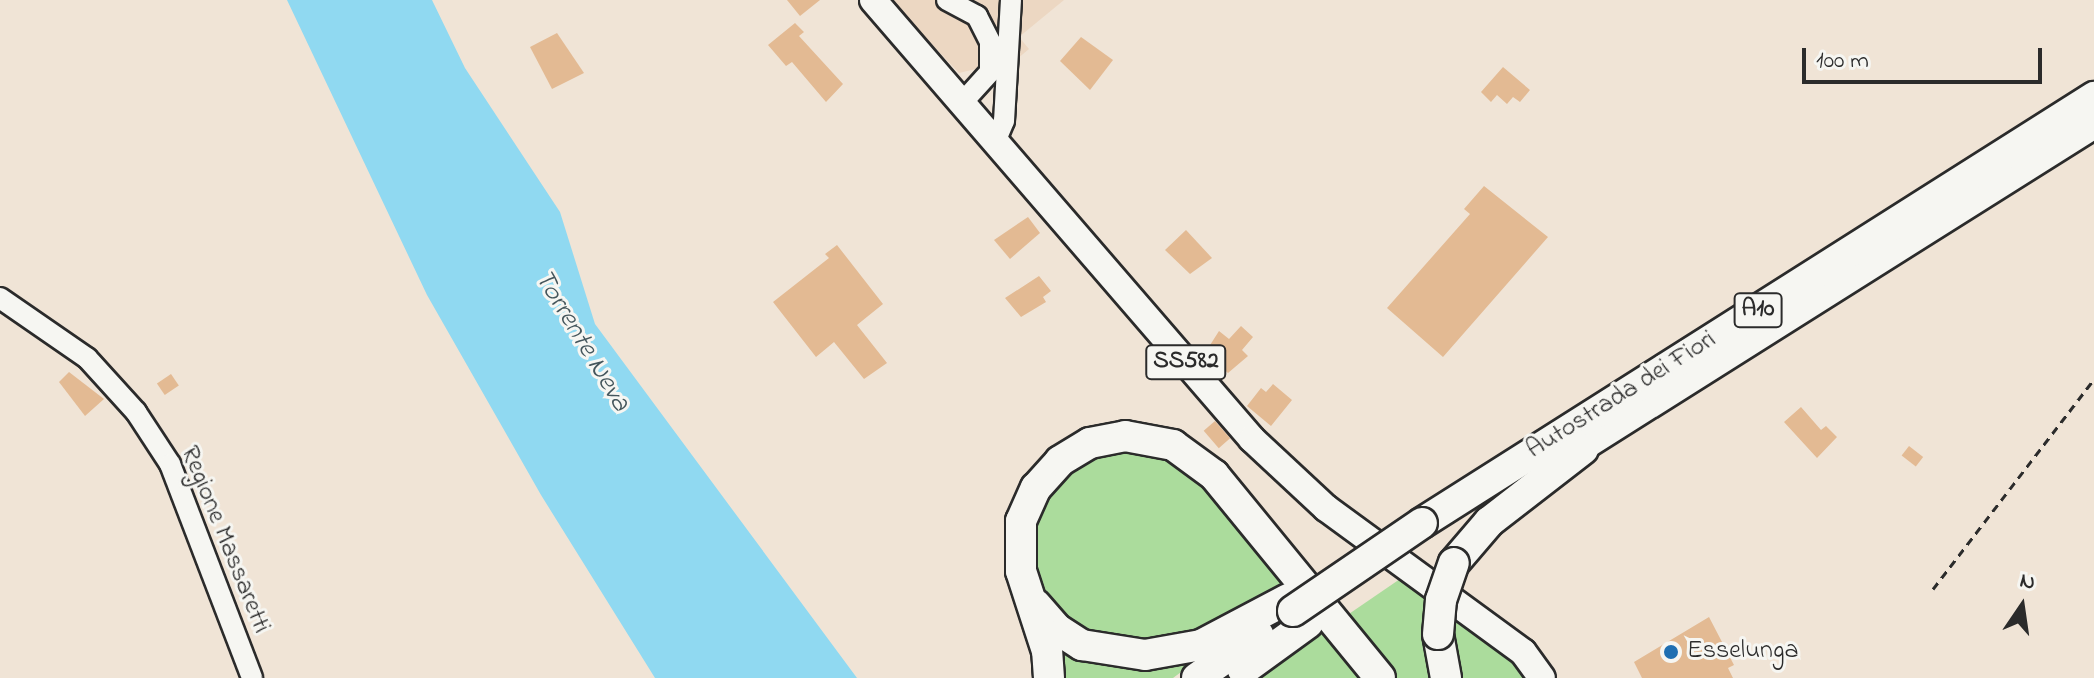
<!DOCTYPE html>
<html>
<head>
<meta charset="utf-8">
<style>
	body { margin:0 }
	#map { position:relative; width:2094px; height:678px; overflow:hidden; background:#f0e4d6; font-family:"Indie Flower",sans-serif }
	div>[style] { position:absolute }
	.built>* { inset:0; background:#ecd7c2 }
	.green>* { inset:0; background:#abdc9c }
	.water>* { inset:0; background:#90d9f1 }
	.building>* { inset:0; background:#e3ba93; transform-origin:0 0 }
	.path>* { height:3px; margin-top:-1.5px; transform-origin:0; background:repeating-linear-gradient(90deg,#2b2b2b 0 8px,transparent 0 14px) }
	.roads { filter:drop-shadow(2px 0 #2b2b2b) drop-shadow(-2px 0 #2b2b2b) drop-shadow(0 2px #2b2b2b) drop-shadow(0 -2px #2b2b2b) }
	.minor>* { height:20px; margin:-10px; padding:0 10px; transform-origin:10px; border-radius:10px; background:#f6f6f2 }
	.major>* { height:26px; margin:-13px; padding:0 13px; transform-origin:13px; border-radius:13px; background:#f6f6f2 }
	.highway>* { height:30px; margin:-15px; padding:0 15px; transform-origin:15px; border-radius:15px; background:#f6f6f2 }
	.bridges { filter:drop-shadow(2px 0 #2b2b2b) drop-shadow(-2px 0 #2b2b2b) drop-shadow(0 2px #2b2b2b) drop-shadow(0 -2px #2b2b2b) }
	.highway-bridge>* { height:30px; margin:-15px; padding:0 15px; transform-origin:15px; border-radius:15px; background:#f6f6f2 }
	.dots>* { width:22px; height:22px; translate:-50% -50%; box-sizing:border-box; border:4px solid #f6f6f2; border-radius:50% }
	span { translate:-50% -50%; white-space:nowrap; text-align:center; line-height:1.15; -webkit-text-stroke:6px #f6f6f2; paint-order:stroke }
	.shield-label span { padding:2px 6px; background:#f6f6f2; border:2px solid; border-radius:6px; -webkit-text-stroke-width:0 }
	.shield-label { font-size:24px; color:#2b2b2b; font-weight:700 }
	.street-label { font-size:26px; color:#2b2b2b }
	.poi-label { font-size:26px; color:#2b2b2b }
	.left { translate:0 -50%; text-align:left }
	.water-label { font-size:28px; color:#44565c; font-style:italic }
	.north { position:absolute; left:1982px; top:566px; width:80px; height:80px; -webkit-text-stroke:6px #f6f6f2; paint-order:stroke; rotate:13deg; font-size:22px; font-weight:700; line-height:32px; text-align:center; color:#2b2b2b }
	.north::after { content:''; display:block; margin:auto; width:28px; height:36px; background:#2b2b2b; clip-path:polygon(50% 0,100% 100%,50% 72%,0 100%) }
	.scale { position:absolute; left:1802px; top:48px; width:240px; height:36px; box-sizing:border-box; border:4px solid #2b2b2b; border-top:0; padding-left:10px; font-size:24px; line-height:28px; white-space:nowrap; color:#2b2b2b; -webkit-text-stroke:6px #f6f6f2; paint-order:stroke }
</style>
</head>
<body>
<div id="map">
	<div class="built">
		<i style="clip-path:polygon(890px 0,1064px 0,1019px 37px,1029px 49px,1017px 59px,959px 73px)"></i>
	</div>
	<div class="green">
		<i style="clip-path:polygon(1144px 448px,1193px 469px,1291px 588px,1182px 640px,1098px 642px,1046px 603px,1029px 556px,1040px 501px,1087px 455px)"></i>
		<i style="clip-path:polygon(1400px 579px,1429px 600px,1437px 678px,1391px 678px,1343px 618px)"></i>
		<i style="clip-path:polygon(1448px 612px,1510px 660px,1530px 678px,1456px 678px)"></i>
		<i style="clip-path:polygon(1325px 630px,1364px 678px,1255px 678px)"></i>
		<i style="clip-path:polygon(1055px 639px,1200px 658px,1173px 678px,1055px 678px)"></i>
	</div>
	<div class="water">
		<i style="clip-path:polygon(287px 0,432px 0,465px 68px,560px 212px,595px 324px,857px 678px,655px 678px,541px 495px,427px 295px)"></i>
	</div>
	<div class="building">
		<i style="clip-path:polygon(787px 0,820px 0,800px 16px)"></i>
		<i style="clip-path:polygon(795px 23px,804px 32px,799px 36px,843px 84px,826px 102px,792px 62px,786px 66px,768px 45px)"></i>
		<i style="clip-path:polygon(557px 33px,584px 73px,552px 89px,530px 47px)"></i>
		<i style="clip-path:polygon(1081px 37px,1113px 60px,1090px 90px,1060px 61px)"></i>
		<i style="clip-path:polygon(1503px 67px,1530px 90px,1520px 102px,1513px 97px,1507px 104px,1497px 95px,1491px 102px,1481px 92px)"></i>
		<i style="clip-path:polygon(1484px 186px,1548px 237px,1443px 357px,1387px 308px,1470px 214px,1464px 209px)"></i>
		<i style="clip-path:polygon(1028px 217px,1040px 233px,1010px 259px,994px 240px)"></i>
		<i style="clip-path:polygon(1186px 230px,1212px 258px,1190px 274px,1165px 250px)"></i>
		<i style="clip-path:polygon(837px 245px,883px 304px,857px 325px,887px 363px,864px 379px,834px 342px,816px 357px,773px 302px,829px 258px,825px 254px)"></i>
		<i style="clip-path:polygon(1039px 276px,1051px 291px,1043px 297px,1046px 302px,1021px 317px,1005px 298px)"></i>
		<i style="clip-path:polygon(1241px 326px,1253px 337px,1242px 350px,1248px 356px,1228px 373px,1205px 353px,1219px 331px,1229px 339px)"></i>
		<i style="clip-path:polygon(69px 372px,104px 399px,85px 416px,59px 382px)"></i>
		<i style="left:171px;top:374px;width:14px;height:17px;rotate:56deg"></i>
		<i style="clip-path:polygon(1273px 384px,1292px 400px,1271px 426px,1247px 406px,1261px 388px,1266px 392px)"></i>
		<i style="clip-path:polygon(1801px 407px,1821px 430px,1826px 426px,1837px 437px,1817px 458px,1784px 422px)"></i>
		<i style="left:1215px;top:421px;width:23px;height:15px;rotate:49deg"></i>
		<i style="left:1909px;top:446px;width:18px;height:12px;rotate:38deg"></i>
		<i style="clip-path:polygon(1709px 617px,1734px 665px,1728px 668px,1733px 678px,1642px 678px,1634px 662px)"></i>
	</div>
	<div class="path">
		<i style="left:1933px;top:589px;width:265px;rotate:-52.5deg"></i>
	</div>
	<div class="roads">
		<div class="minor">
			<i style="left:947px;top:0;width:34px;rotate:28deg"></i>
			<i style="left:977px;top:16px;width:29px;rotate:63deg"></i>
			<i style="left:990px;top:42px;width:30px;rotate:90deg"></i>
			<i style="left:990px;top:72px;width:43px;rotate:132.2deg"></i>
			<i style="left:995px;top:142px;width:23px;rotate:-67deg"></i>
			<i style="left:1004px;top:121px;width:121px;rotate:-86.7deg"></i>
			<i style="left:0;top:298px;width:106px;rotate:34.6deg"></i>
			<i style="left:87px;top:358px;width:73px;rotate:47.8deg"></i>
			<i style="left:136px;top:412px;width:62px;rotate:56.8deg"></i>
			<i style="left:170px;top:464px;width:229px;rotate:69deg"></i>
		</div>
		<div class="major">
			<i style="left:873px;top:0;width:580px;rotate:49.2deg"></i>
			<i style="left:1252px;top:439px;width:101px;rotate:43deg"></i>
			<i style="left:1326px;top:508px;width:244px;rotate:36.2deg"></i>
			<i style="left:1523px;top:652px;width:32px;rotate:54deg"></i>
		</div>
		<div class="highway">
			<i style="left:1564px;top:457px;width:626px;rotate:-32.22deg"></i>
			<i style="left:1422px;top:523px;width:796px;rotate:-32.37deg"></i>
			<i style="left:1454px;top:563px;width:54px;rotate:-49.5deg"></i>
			<i style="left:1489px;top:522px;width:119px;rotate:-37.8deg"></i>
			<i style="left:1036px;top:605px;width:32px;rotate:49deg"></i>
			<i style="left:1057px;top:629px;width:30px;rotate:33deg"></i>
			<i style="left:1082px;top:645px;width:64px;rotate:9deg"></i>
			<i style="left:1145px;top:655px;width:57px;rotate:-10.1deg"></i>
			<i style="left:1201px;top:645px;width:98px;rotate:-27.9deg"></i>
			<i style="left:1438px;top:634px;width:45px;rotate:79.7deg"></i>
			<i style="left:1243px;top:670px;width:80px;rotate:-35.9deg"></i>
			<i style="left:1049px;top:678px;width:27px;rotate:-94deg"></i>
			<i style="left:1047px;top:651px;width:84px;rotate:-108deg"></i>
			<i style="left:1021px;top:571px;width:50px;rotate:-90deg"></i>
			<i style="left:1021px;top:521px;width:36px;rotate:-66deg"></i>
			<i style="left:1036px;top:488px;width:36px;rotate:-48deg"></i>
			<i style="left:1060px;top:461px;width:35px;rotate:-31deg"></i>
			<i style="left:1090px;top:443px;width:36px;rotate:-11deg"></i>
			<i style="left:1125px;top:436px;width:49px;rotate:10.6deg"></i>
			<i style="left:1173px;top:445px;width:51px;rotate:36.2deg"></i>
			<i style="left:1214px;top:475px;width:262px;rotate:50.7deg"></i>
			<i style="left:1197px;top:678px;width:75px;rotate:-35.2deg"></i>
		</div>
	</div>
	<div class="bridges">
		<div class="highway-bridge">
			<i style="left:1293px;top:611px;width:156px;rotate:-34.3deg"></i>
			<i style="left:1438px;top:634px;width:34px;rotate:-85deg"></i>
			<i style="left:1441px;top:600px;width:39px;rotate:-71deg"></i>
		</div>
	</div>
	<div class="dots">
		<i style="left:1671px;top:652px;background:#1f6fb2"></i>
	</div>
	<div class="shield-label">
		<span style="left:1758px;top:310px">A10</span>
		<span style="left:1186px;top:362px">SS582</span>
	</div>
	<div class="street-label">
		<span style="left:1622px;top:396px;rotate:-32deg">Autostrada dei Fiori</span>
		<span style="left:224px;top:540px;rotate:68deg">Regione Massaretti</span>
	</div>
	<div class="poi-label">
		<span class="left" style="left:1687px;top:652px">Esselunga</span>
	</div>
	<div class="water-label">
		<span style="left:581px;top:341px;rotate:59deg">Torrente Neva</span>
	</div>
	<div class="north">N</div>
	<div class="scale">100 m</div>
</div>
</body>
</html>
